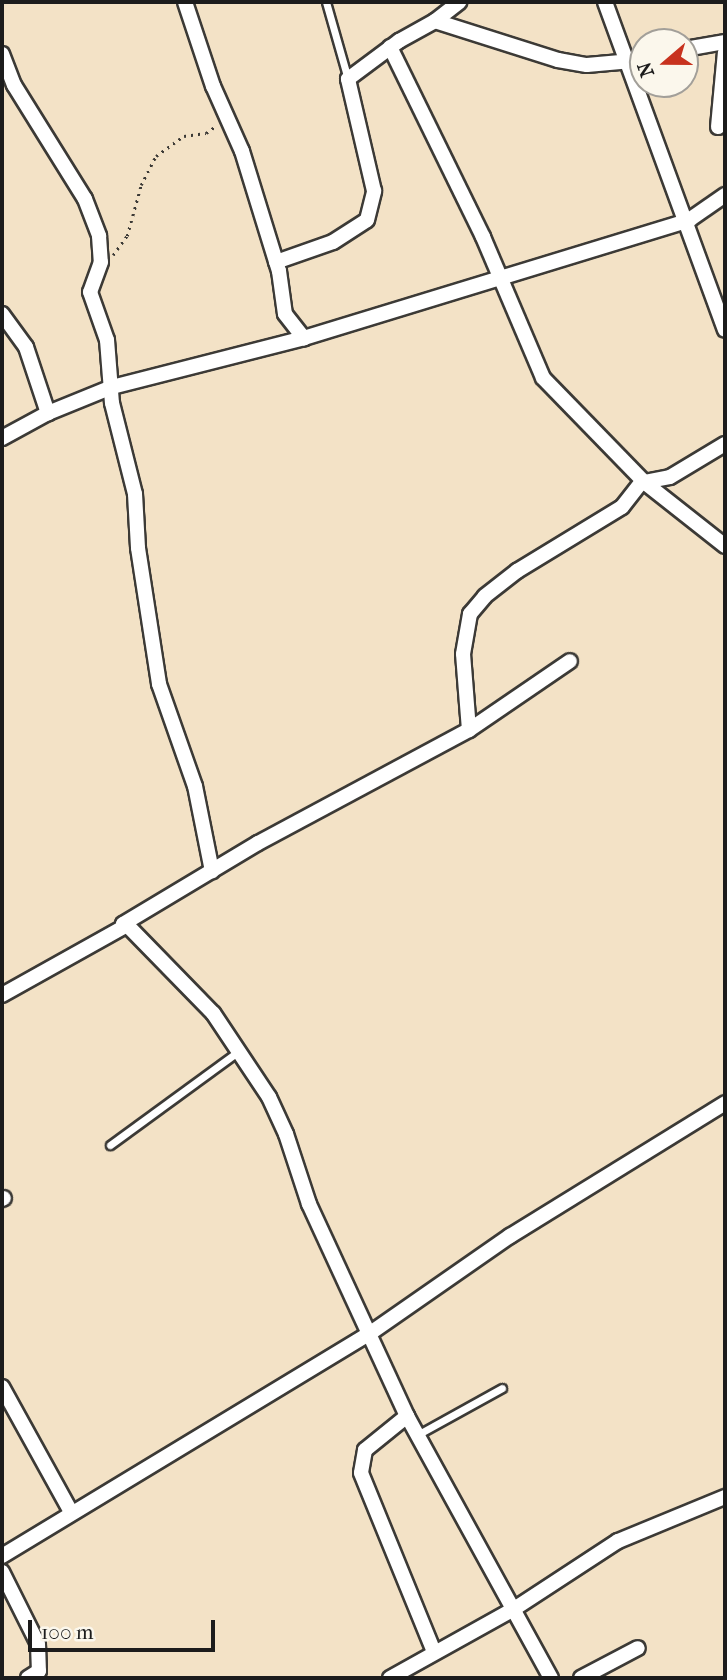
<!DOCTYPE html>
<html>
<head>
<meta charset="utf-8">
<style>
	body { margin:0 }
	#map { position:relative; width:727px; height:1680px; overflow:hidden; background:#f3e2c6; font-family:"IM FELL French Canon",serif }
	div>[style] { position:absolute }
	.path>* { height:2.5px; margin-top:-1.25px; transform-origin:0; background:repeating-linear-gradient(90deg,#3c3a36 0 2px,transparent 0 7px) }
	.roads { filter:drop-shadow(2px 0 #3c3a36) drop-shadow(-2px 0 #3c3a36) drop-shadow(0 2px #3c3a36) drop-shadow(0 -2px #3c3a36) }
	.service>* { height:7px; margin:-3.5px; padding:0 3.5px; transform-origin:3.5px; border-radius:3.5px; background:#fff }
	.minor>* { height:14px; margin:-7px; padding:0 7px; transform-origin:7px; border-radius:7px; background:#fff }
	span { translate:-50% -50%; white-space:nowrap; text-align:center; line-height:1.15; -webkit-text-stroke:7px #fbf7ec; paint-order:stroke }
	.frame { position:absolute; inset:0; border:4px solid #1c1c1c; pointer-events:none }
	.north { position:absolute; left:629px; top:28px; width:70px; height:70px; box-sizing:border-box; background:#fbf7ec; border:2px solid #a29f99; border-radius:50%; rotate:250deg; font-size:19px; font-weight:700; line-height:28px; text-align:center; color:#1c1c1c }
	.north::after { content:''; display:block; margin:auto; width:24px; height:32px; background:#c8321e; clip-path:polygon(50% 0,100% 100%,50% 72%,0 100%) }
	.scale { position:absolute; left:28px; top:1620px; width:187px; height:32px; box-sizing:border-box; border:4px solid #1c1c1c; border-top:0; padding-left:9px; font-size:21px; line-height:24px; white-space:nowrap; color:#1c1c1c; -webkit-text-stroke:5px #fbf7ec; paint-order:stroke }
</style>
</head>
<body>
<div id="map">
	<div class="path">
		<i style="left:113px;top:255px;width:24px;rotate:-54deg"></i>
		<i style="left:127px;top:236px;width:53px;rotate:-74.6deg"></i>
		<i style="left:141px;top:185px;width:33px;rotate:-63deg"></i>
		<i style="left:156px;top:156px;width:34px;rotate:-36deg"></i>
		<i style="left:184px;top:136px;width:22px;rotate:-8deg"></i>
		<i style="left:206px;top:133px;width:12px;rotate:-35deg"></i>
	</div>
	<div class="roads">
		<div class="service">
			<i style="left:326px;top:2px;width:80px;rotate:74.1deg"></i>
			<i style="left:110px;top:1145px;width:160px;rotate:-36.1deg"></i>
			<i style="left:417px;top:1435px;width:97px;rotate:-28.9deg"></i>
		</div>
		<div class="minor">
			<i style="left:185px;top:2px;width:89px;rotate:71.6deg"></i>
			<i style="left:213px;top:86px;width:71px;rotate:66deg"></i>
			<i style="left:242px;top:151px;width:126px;rotate:72.9deg"></i>
			<i style="left:279px;top:271px;width:43px;rotate:82.1deg"></i>
			<i style="left:285px;top:314px;width:31px;rotate:52deg"></i>
			<i style="left:605px;top:2px;width:349px;rotate:69.9deg"></i>
			<i style="left:435px;top:21px;width:31px;rotate:-38deg"></i>
			<i style="left:390px;top:47px;width:212px;rotate:63.9deg"></i>
			<i style="left:483px;top:237px;width:153px;rotate:66.9deg"></i>
			<i style="left:543px;top:378px;width:145px;rotate:45.8deg"></i>
			<i style="left:644px;top:482px;width:103px;rotate:38.3deg"></i>
			<i style="left:685px;top:49px;width:41px;rotate:-9.9deg"></i>
			<i style="left:2px;top:54px;width:33px;rotate:69deg"></i>
			<i style="left:14px;top:85px;width:134px;rotate:58.1deg"></i>
			<i style="left:85px;top:199px;width:40px;rotate:69deg"></i>
			<i style="left:99px;top:236px;width:26px;rotate:86deg"></i>
			<i style="left:101px;top:262px;width:32px;rotate:110deg"></i>
			<i style="left:90px;top:292px;width:51px;rotate:70.5deg"></i>
			<i style="left:107px;top:340px;width:63px;rotate:85.5deg"></i>
			<i style="left:112px;top:403px;width:94px;rotate:75.8deg"></i>
			<i style="left:135px;top:494px;width:54px;rotate:86.8deg"></i>
			<i style="left:138px;top:548px;width:138px;rotate:81.2deg"></i>
			<i style="left:159px;top:684px;width:108px;rotate:70.6deg"></i>
			<i style="left:195px;top:786px;width:87px;rotate:78.7deg"></i>
			<i style="left:718px;top:127px;width:75px;rotate:-84.7deg"></i>
			<i style="left:276px;top:262px;width:60px;rotate:-19.3deg"></i>
			<i style="left:333px;top:242px;width:40px;rotate:-32.9deg"></i>
			<i style="left:367px;top:220px;width:30px;rotate:-76deg"></i>
			<i style="left:374px;top:191px;width:115px;rotate:-103.1deg"></i>
			<i style="left:348px;top:79px;width:64px;rotate:-36.7deg"></i>
			<i style="left:399px;top:41px;width:41px;rotate:-29.1deg"></i>
			<i style="left:435px;top:21px;width:129px;rotate:17.6deg"></i>
			<i style="left:558px;top:60px;width:29px;rotate:10deg"></i>
			<i style="left:587px;top:65px;width:56px;rotate:-5.1deg"></i>
			<i style="left:2px;top:314px;width:41px;rotate:54deg"></i>
			<i style="left:26px;top:347px;width:70px;rotate:71.6deg"></i>
			<i style="left:2px;top:438px;width:52px;rotate:-28.5deg"></i>
			<i style="left:48px;top:413px;width:69px;rotate:-22.1deg"></i>
			<i style="left:112px;top:387px;width:198px;rotate:-14.3deg"></i>
			<i style="left:304px;top:338px;width:403px;rotate:-17deg"></i>
			<i style="left:689px;top:220px;width:44px;rotate:-34.8deg"></i>
			<i style="left:644px;top:482px;width:26px;rotate:-11deg"></i>
			<i style="left:670px;top:477px;width:64px;rotate:-31deg"></i>
			<i style="left:469px;top:730px;width:122px;rotate:-34.3deg"></i>
			<i style="left:127px;top:925px;width:4px;rotate:-166deg"></i>
			<i style="left:123px;top:924px;width:157px;rotate:-31deg"></i>
			<i style="left:258px;top:843px;width:239px;rotate:-28.2deg"></i>
			<i style="left:469px;top:730px;width:76px;rotate:-94.5deg"></i>
			<i style="left:463px;top:654px;width:41px;rotate:-80.1deg"></i>
			<i style="left:470px;top:614px;width:23px;rotate:-50deg"></i>
			<i style="left:485px;top:596px;width:41px;rotate:-38deg"></i>
			<i style="left:517px;top:571px;width:123px;rotate:-31.4deg"></i>
			<i style="left:622px;top:507px;width:33px;rotate:-52deg"></i>
			<i style="left:2px;top:995px;width:143px;rotate:-29.2deg"></i>
			<i style="left:127px;top:925px;width:123px;rotate:45.7deg"></i>
			<i style="left:213px;top:1013px;width:101px;rotate:56.3deg"></i>
			<i style="left:269px;top:1097px;width:41px;rotate:65.3deg"></i>
			<i style="left:286px;top:1134px;width:74px;rotate:71.8deg"></i>
			<i style="left:309px;top:1204px;width:234px;rotate:65.2deg"></i>
			<i style="left:407px;top:1416px;width:299px;rotate:61.2deg"></i>
			<i style="left:2px;top:1199px;width:2px;rotate:-27deg"></i>
			<i style="left:2px;top:1387px;width:143px;rotate:61.1deg"></i>
			<i style="left:407px;top:1416px;width:54px;rotate:141deg"></i>
			<i style="left:365px;top:1450px;width:23px;rotate:100deg"></i>
			<i style="left:361px;top:1473px;width:193px;rotate:67.8deg"></i>
			<i style="left:2px;top:1556px;width:429px;rotate:-31.2deg"></i>
			<i style="left:369px;top:1334px;width:172px;rotate:-34.8deg"></i>
			<i style="left:510px;top:1236px;width:253px;rotate:-31.7deg"></i>
			<i style="left:2px;top:1572px;width:80px;rotate:63.4deg"></i>
			<i style="left:38px;top:1644px;width:27px;rotate:88deg"></i>
			<i style="left:39px;top:1671px;width:13px;rotate:148deg"></i>
			<i style="left:390px;top:1678px;width:142px;rotate:-29.1deg"></i>
			<i style="left:514px;top:1609px;width:124px;rotate:-33.2deg"></i>
			<i style="left:618px;top:1541px;width:116px;rotate:-22.4deg"></i>
			<i style="left:581px;top:1678px;width:64px;rotate:-27.8deg"></i>
		</div>
	</div>
	<div class="frame"></div>
	<div class="north">N</div>
	<div class="scale">100 m</div>
</div>
</body>
</html>
